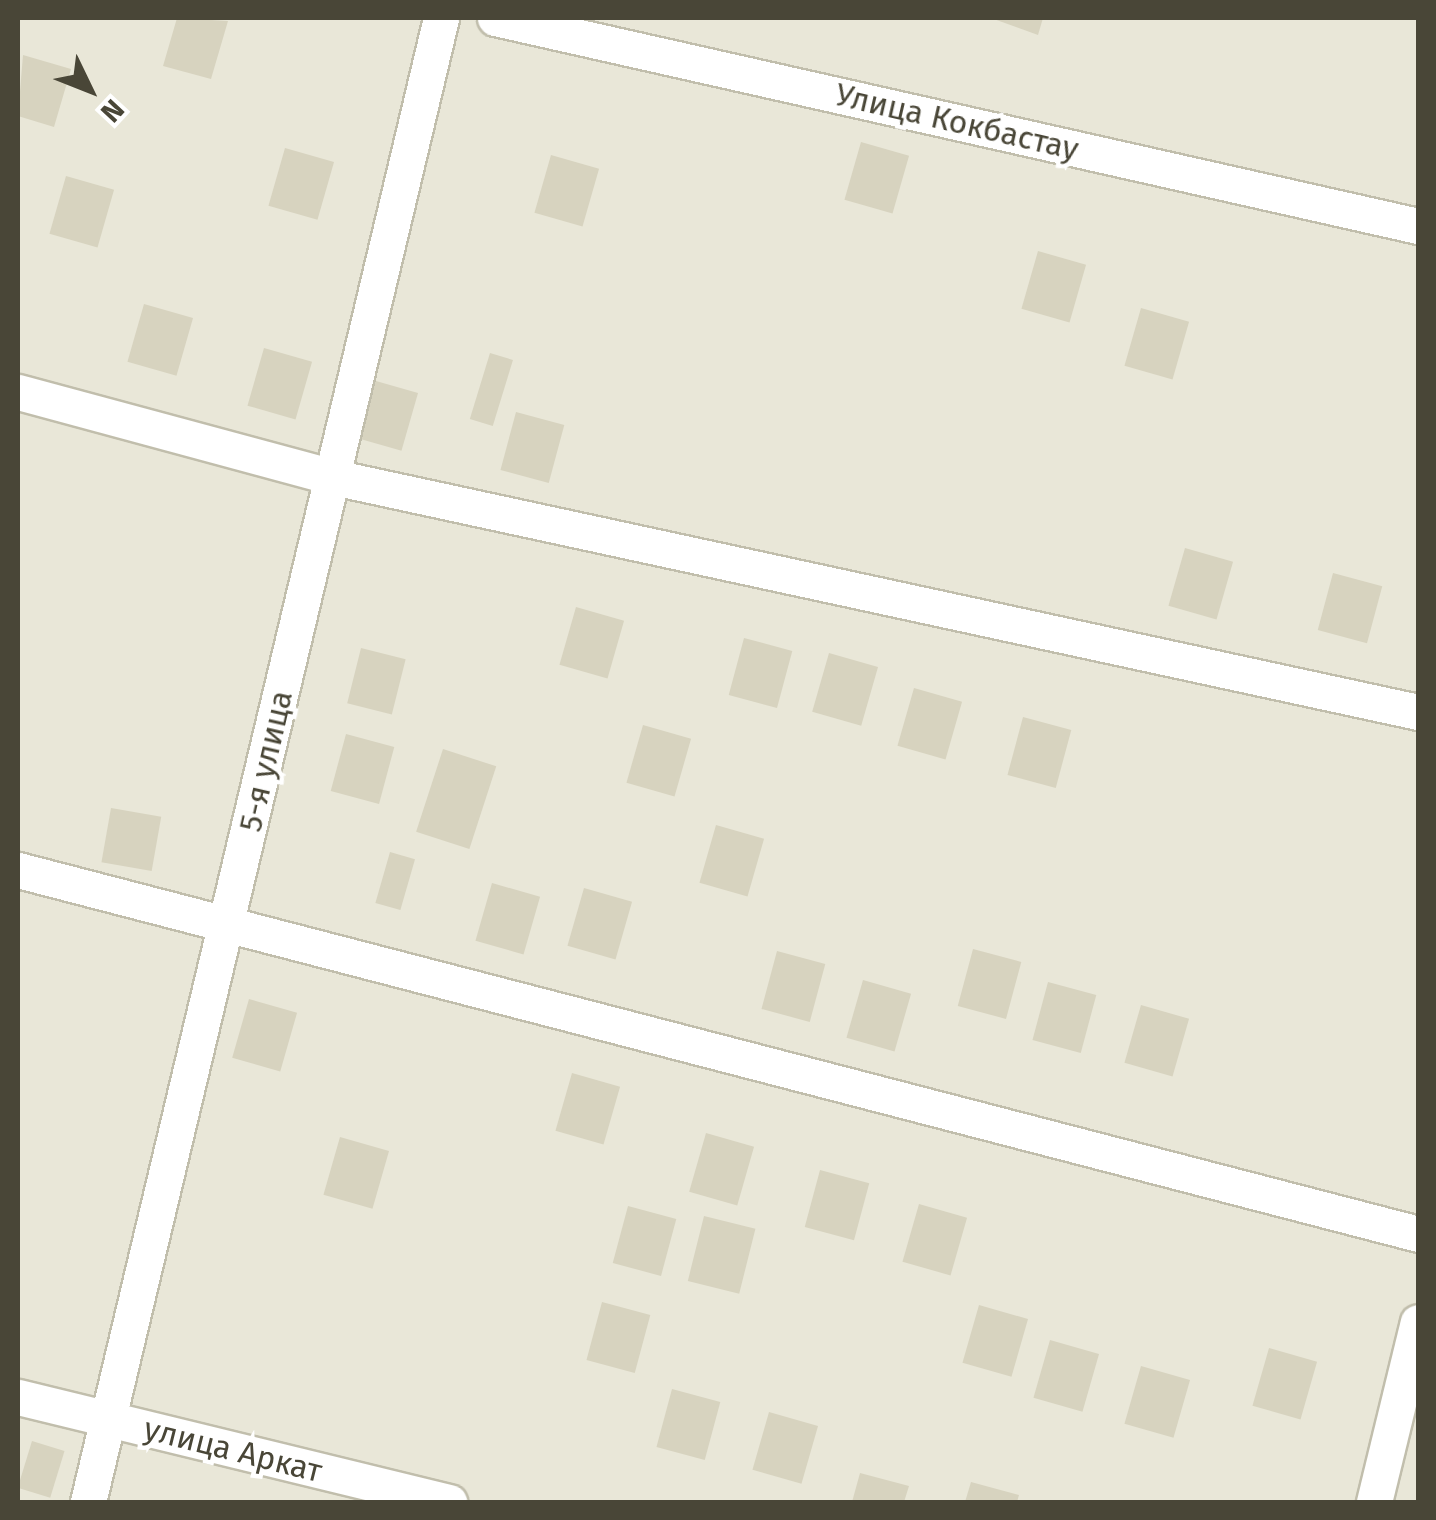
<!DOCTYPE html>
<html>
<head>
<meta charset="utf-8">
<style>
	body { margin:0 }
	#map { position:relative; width:1436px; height:1520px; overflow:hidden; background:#f5f4ea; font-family:"Fira Sans",sans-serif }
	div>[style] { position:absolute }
	.residential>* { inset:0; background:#e9e7d8; transform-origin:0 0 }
	.building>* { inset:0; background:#d7d3bf; transform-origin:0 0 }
	.roads { filter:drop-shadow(2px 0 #c1beac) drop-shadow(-2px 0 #c1beac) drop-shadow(0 2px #c1beac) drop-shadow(0 -2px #c1beac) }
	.minor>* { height:35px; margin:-17.5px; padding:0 17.5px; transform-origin:17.5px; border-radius:17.5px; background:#fff }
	span { translate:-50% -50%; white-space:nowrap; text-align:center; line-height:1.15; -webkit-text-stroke:9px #fff; paint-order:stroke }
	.street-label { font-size:32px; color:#494637 }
	.frame { position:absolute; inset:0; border:20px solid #494637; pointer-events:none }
	.north { position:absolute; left:40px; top:40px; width:100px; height:100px; -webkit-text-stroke:8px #fff; paint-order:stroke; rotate:133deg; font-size:28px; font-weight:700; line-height:40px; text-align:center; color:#494637 }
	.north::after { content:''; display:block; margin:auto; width:35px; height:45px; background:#494637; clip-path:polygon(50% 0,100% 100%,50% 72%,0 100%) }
</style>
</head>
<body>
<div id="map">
	<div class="residential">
		<i style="left:18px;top:18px;width:1400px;height:1484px"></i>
	</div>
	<div class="building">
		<i style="clip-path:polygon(177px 18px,228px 21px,211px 79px,163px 66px)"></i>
		<i style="clip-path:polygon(991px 18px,1043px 18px,1038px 35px)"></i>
		<i style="clip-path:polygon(23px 55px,71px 69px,54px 127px,18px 116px)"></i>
		<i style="left:861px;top:142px;width:50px;height:60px;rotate:16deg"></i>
		<i style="left:285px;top:148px;width:51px;height:60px;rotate:16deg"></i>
		<i style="left:551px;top:155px;width:50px;height:60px;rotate:16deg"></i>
		<i style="left:66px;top:176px;width:50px;height:60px;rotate:16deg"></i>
		<i style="left:1038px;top:251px;width:50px;height:60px;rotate:16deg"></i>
		<i style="left:144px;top:304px;width:51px;height:60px;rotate:16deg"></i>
		<i style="left:1141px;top:308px;width:50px;height:60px;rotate:16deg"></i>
		<i style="left:264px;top:348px;width:50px;height:60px;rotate:16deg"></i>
		<i style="left:490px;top:353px;width:24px;height:69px;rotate:17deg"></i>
		<i style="left:369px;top:379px;width:51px;height:60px;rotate:16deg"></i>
		<i style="left:516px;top:412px;width:50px;height:60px;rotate:15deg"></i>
		<i style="left:1185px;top:548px;width:50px;height:60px;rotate:16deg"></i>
		<i style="left:1333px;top:573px;width:51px;height:59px;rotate:15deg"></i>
		<i style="left:576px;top:607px;width:50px;height:60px;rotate:16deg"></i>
		<i style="left:744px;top:638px;width:50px;height:59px;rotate:15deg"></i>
		<i style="left:361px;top:648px;width:46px;height:57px;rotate:14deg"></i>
		<i style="left:829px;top:653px;width:51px;height:61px;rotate:16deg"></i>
		<i style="left:914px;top:688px;width:50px;height:60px;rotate:16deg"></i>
		<i style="left:1023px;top:717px;width:50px;height:60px;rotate:15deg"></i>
		<i style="left:643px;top:725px;width:50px;height:60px;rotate:16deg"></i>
		<i style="left:346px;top:734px;width:50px;height:59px;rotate:15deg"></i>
		<i style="left:443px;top:749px;width:56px;height:87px;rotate:18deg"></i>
		<i style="left:111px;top:808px;width:51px;height:55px;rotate:10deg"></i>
		<i style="left:716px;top:825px;width:50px;height:60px;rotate:16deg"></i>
		<i style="left:390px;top:852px;width:26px;height:53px;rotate:16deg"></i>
		<i style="left:492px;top:883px;width:50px;height:60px;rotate:16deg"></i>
		<i style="left:584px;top:888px;width:50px;height:60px;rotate:16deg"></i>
		<i style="left:973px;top:949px;width:50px;height:59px;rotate:15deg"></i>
		<i style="left:777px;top:951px;width:50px;height:60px;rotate:15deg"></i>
		<i style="left:863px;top:980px;width:50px;height:60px;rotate:16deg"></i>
		<i style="left:1048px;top:982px;width:50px;height:60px;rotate:15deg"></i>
		<i style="left:249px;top:999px;width:50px;height:61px;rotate:16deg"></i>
		<i style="left:1141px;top:1005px;width:50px;height:60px;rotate:16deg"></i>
		<i style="left:572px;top:1073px;width:50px;height:60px;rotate:16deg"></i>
		<i style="left:706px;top:1133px;width:50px;height:61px;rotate:16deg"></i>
		<i style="left:340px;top:1137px;width:51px;height:60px;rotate:16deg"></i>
		<i style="left:820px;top:1170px;width:51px;height:59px;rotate:15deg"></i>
		<i style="left:919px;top:1204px;width:50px;height:60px;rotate:16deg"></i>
		<i style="left:628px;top:1206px;width:50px;height:59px;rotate:15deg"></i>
		<i style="left:704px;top:1216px;width:53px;height:67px;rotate:14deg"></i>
		<i style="left:602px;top:1302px;width:50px;height:60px;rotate:15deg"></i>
		<i style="left:979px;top:1305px;width:51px;height:60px;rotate:16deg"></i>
		<i style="left:1050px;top:1340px;width:51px;height:60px;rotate:16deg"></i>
		<i style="left:1269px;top:1348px;width:50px;height:60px;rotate:16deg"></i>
		<i style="left:1141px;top:1366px;width:51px;height:60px;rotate:16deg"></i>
		<i style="left:672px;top:1389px;width:50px;height:60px;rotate:15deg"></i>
		<i style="left:769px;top:1412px;width:51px;height:60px;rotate:16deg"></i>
		<i style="left:32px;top:1441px;width:34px;height:49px;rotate:17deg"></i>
		<i style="clip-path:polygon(860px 1473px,909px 1486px,904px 1502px,852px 1502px)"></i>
		<i style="clip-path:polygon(971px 1482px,1019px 1495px,1017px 1502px,965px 1502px)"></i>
	</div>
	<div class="roads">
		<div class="minor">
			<i style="left:495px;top:18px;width:946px;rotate:12.7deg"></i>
			<i style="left:18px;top:392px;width:326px;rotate:15.1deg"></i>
			<i style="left:333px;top:477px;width:1110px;rotate:12.22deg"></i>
			<i style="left:18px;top:870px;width:1447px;rotate:14.57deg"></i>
			<i style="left:18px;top:1397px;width:444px;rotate:13.7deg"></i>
			<i style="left:88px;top:1502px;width:1525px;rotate:-76.62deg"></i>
			<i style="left:1374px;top:1502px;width:185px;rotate:-76.3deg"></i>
		</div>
	</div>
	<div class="street-label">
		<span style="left:957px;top:122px;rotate:13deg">Улица Кокбастау</span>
		<span style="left:266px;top:761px;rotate:-77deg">5-я улица</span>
		<span style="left:233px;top:1450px;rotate:14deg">улица Аркат</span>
	</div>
	<div class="frame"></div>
	<div class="north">N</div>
</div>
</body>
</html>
